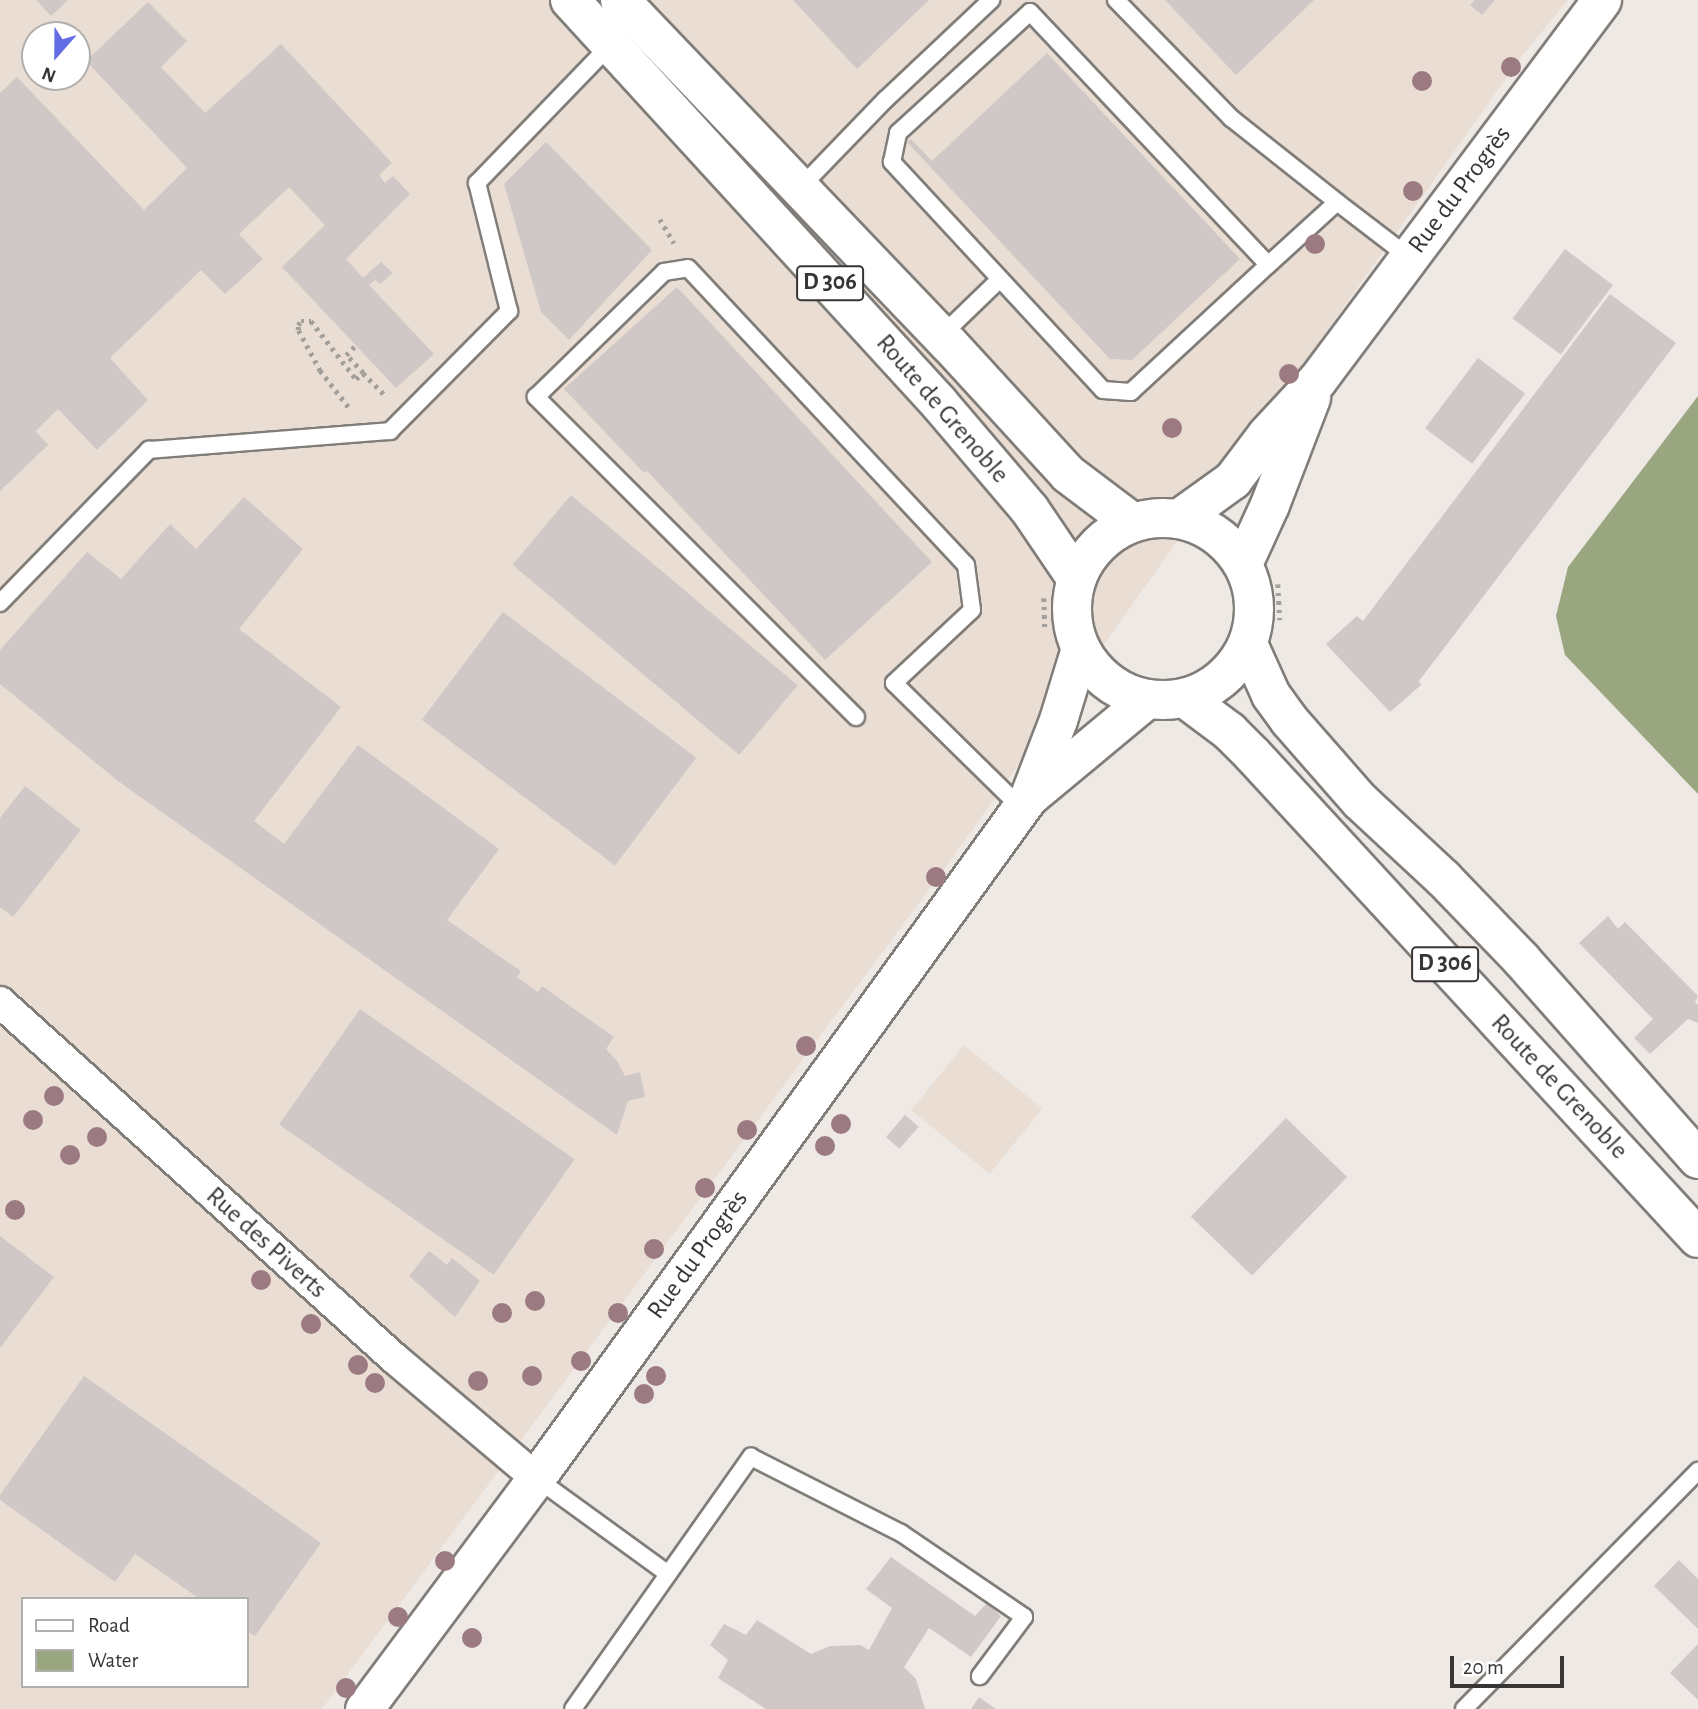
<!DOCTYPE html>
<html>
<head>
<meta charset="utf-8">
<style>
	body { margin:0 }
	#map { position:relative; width:1698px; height:1709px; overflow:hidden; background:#eee9e4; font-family:"Alegreya Sans",sans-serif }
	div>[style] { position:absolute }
	.built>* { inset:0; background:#eaded4; transform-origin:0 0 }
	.water>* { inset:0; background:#9aa67f }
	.building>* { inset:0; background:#cfc8c6; transform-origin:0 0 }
	.path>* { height:4.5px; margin-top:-2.25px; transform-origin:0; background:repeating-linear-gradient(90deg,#a39f9b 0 3.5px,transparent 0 8.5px) }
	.roads { filter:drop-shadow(2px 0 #817d79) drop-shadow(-2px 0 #817d79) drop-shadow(0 2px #817d79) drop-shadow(0 -2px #817d79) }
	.service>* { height:16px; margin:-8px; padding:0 8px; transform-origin:8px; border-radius:8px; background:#fff }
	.minor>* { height:30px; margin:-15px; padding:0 15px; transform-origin:15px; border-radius:15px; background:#fff }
	.tertiary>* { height:37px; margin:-18.5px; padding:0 18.5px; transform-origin:18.5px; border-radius:18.5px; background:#fff }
	.secondary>* { height:38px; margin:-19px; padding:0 19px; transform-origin:19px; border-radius:19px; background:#fff }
	.primary>* { height:38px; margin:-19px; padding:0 19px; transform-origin:19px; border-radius:19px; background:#fff }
	.primary>.ring { margin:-19px; padding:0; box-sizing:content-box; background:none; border:38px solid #fff; border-radius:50% }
	.trees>* { width:20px; height:20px; margin:-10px; border-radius:50%; background:#9c7a82 }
	span { translate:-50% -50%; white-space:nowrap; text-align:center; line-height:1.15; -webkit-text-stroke:5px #fff; paint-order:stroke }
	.shield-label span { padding:2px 5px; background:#fff; border:2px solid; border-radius:5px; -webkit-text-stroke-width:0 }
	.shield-label { font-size:24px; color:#383634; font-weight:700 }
	.street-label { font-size:26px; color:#383634 }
	.legend { position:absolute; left:21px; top:1597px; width:228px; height:91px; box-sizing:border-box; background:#fff; border:2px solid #afafae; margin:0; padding:9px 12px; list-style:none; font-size:21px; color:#383634 }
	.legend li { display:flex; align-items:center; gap:14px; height:35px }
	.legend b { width:35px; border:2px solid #afafae }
	.north { position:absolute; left:21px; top:21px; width:70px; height:70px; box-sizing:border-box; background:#fff; border:2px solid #afafae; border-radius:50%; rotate:201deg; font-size:19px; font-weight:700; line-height:28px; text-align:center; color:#383634 }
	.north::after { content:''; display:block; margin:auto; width:24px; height:32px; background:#626ce4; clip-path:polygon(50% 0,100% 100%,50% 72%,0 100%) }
	.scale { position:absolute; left:1450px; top:1656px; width:114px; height:32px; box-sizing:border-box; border:4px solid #383634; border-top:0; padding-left:9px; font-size:21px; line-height:24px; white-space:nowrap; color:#383634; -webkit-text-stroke:5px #fff; paint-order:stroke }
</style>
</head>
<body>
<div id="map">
	<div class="built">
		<i style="clip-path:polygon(evenodd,0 0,1568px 0,1522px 56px,950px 861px,322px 1709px,0 1709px,0 0,35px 35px,77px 35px,77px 77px,35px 77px,35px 35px,0 0,23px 1599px,247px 1599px,247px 1686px,23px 1686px,23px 1599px)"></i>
		<i style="left:964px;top:1045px;width:101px;height:84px;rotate:39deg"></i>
	</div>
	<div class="water">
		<i style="clip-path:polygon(1698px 396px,1698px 794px,1565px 655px,1556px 616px,1568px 567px)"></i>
	</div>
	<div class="building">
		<i style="clip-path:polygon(36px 0,68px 0,51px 16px)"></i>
		<i style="clip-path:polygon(793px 0,929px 0,857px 69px)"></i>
		<i style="clip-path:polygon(1165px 0,1314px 0,1236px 75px)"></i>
		<i style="clip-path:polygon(1475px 0,1495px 0,1482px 15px,1470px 5px)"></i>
		<i style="clip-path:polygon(148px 2px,187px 41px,161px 67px,205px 113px,281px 44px,392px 163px,379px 175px,385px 183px,393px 176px,410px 194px,346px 259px,363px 278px,381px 262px,393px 273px,380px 284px,375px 280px,369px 285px,434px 354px,396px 388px,282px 267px,325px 225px,289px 187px,239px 234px,263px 259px,225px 294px,201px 270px,110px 358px,148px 400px,97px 450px,58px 409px,36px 431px,48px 445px,0 491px,0 93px,17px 77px,144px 210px,187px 168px,86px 61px)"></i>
		<i style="clip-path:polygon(1047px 53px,1240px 259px,1132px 360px,1110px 359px,907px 142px,911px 139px,932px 161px)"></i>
		<i style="clip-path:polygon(546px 142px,652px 250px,569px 340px,541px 312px,504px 184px)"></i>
		<i style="left:1565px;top:249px;width:60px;height:87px;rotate:37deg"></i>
		<i style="clip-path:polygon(677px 287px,932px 562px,825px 660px,647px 471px,644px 473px,564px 389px)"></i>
		<i style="clip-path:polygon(1610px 294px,1676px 343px,1419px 681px,1421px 685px,1390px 712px,1326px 644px,1357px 616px,1363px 621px)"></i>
		<i style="left:1478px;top:358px;width:59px;height:88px;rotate:37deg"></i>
		<i style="left:571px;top:495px;width:296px;height:91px;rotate:40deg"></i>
		<i style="clip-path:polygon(244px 497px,303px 549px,239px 629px,341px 707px,254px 821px,284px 844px,358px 745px,499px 849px,447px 920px,521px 971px,517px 977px,538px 992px,542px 986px,614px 1037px,606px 1049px,617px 1061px,625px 1076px,640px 1072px,645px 1097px,628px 1101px,617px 1135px,118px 781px,0 684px,0 650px,87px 552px,121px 579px,170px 524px,196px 549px)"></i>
		<i style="left:503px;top:612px;width:242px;height:135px;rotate:37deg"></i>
		<i style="clip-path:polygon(25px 786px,81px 830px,13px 917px,0 907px,0 818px)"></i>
		<i style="clip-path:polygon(1608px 916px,1618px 929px,1625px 922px,1698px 996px,1695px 1002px,1698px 1005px,1698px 1023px,1688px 1019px,1650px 1054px,1634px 1038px,1653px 1019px,1579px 943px)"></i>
		<i style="left:360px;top:1009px;width:262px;height:141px;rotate:35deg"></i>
		<i style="left:905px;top:1115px;width:18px;height:29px;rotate:41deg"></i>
		<i style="left:1286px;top:1118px;width:85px;height:137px;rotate:44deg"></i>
		<i style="clip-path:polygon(0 1236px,54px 1277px,0 1348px)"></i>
		<i style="clip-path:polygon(429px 1251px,447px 1265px,452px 1258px,480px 1281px,455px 1317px,409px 1276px)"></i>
		<i style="clip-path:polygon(84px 1376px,321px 1543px,255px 1636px,247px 1631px,247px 1599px,200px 1599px,135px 1554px,115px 1582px,0 1500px,0 1495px)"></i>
		<i style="clip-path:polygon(891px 1557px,975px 1616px,987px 1603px,1001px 1616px,971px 1657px,929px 1628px,904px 1667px,916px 1679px,925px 1709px,766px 1709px,718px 1678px,728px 1660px,710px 1645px,724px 1624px,746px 1635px,757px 1620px,811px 1654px,830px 1646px,860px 1645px,869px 1650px,892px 1608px,866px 1589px)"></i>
		<i style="clip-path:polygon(1679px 1560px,1698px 1579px,1698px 1629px,1654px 1586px)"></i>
		<i style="clip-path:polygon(1698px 1644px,1698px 1700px,1670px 1673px)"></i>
		<i style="clip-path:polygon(979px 1697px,996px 1709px,971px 1709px)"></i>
	</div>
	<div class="path">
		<i style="left:660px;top:219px;width:28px;rotate:60deg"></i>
		<i style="left:363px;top:373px;width:34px;rotate:45deg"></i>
		<i style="left:348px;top:407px;width:46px;rotate:-127.9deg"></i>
		<i style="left:320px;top:371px;width:47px;rotate:-118.2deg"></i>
		<i style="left:298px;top:330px;width:5px;rotate:-90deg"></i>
		<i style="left:298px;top:325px;width:5px;rotate:-53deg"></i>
		<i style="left:301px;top:321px;width:10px"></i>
		<i style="left:311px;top:321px;width:73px;rotate:52.2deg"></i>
		<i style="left:356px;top:379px;width:9px;rotate:-41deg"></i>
		<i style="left:363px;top:373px;width:25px;rotate:-133deg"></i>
		<i style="left:346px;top:355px;width:13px;rotate:-45deg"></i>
		<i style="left:1278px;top:584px;width:36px;rotate:87deg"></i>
		<i style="left:1044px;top:598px;width:33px;rotate:88deg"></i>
	</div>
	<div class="roads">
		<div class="service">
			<i style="left:1116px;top:0;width:165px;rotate:45.7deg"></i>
			<i style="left:1231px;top:118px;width:135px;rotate:38.4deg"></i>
			<i style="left:799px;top:189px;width:124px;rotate:-46deg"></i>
			<i style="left:885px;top:100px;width:146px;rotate:-43.3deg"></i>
			<i style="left:1268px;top:265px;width:187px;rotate:137.2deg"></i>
			<i style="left:1131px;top:392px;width:28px;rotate:-176deg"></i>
			<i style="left:1103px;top:390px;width:311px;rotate:-132.8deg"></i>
			<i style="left:892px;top:162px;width:30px;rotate:-78deg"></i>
			<i style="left:898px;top:133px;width:179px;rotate:-42.5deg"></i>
			<i style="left:1030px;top:12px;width:347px;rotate:46.7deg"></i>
			<i style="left:1268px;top:265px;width:93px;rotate:-42.4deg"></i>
			<i style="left:1337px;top:202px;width:91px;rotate:37.4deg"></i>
			<i style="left:941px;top:336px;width:82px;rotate:-44deg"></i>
			<i style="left:0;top:603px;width:214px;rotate:-45.8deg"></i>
			<i style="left:149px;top:450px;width:242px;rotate:-4.5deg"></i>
			<i style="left:390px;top:431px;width:169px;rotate:-45.2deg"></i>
			<i style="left:509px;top:311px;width:132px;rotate:-104deg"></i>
			<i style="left:477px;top:183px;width:193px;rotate:-46deg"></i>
			<i style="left:856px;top:717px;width:453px;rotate:-135deg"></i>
			<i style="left:536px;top:397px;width:179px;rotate:-44.3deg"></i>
			<i style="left:664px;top:272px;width:24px;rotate:-9deg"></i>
			<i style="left:688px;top:268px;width:407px;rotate:46.9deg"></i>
			<i style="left:966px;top:565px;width:45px;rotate:82.4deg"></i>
			<i style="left:972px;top:610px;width:107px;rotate:136.9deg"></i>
			<i style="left:894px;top:683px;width:178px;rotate:44.5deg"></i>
			<i style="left:536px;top:1478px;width:163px;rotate:36deg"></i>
			<i style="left:573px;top:1709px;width:309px;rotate:-54.8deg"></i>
			<i style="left:751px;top:1457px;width:168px;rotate:26.9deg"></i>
			<i style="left:901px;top:1533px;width:149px;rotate:34.3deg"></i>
			<i style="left:1024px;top:1617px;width:74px;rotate:126.7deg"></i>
			<i style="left:1464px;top:1709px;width:334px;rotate:-45.5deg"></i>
		</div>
		<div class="minor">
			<i style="left:0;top:1002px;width:531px;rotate:42.1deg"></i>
			<i style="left:394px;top:1358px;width:186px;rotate:40.2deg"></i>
		</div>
		<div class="tertiary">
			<i style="left:1029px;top:797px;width:152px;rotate:-39.7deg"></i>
			<i style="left:364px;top:1709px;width:288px;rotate:-53.3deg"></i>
			<i style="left:536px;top:1478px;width:839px;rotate:-54.11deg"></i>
			<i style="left:1028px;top:798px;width:84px;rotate:-69deg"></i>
			<i style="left:1058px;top:720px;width:75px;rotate:-73deg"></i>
		</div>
		<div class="secondary">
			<i style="left:1179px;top:519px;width:67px;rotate:-35.8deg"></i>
			<i style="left:1233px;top:480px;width:56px;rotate:-52.9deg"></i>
			<i style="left:1267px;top:435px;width:75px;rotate:-47.2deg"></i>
			<i style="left:1318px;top:380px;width:474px;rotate:-53.2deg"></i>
			<i style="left:1243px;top:564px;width:65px;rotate:-65.4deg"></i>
			<i style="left:1270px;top:505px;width:115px;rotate:-69deg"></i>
		</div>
		<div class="primary">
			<i style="left:570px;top:0;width:546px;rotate:47.52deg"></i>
			<i style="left:939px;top:403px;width:140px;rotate:49.6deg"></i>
			<i style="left:1030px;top:510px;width:82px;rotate:55.9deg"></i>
			<i style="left:620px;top:0;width:476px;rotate:46.3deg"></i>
			<i style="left:949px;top:344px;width:176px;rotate:47.5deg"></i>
			<i style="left:1068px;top:474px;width:81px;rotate:37deg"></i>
			<i class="ring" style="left:1072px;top:518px;width:144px;height:144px"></i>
			<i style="left:1248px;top:644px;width:56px;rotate:65.7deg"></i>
			<i style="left:1271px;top:695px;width:31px;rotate:54deg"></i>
			<i style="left:1289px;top:720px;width:108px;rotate:48.8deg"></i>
			<i style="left:1360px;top:801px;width:115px;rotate:42.9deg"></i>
			<i style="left:1444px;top:879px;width:111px;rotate:46.1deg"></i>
			<i style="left:1521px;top:959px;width:267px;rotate:48.5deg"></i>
			<i style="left:1186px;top:699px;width:54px;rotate:36.7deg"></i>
			<i style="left:1229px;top:731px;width:33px;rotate:45deg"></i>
			<i style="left:1252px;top:754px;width:658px;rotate:47.34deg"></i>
		</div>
	</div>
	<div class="trees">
		<i style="left:1511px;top:67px"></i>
		<i style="left:1422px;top:81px"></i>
		<i style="left:1413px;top:191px"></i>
		<i style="left:1315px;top:244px"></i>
		<i style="left:1289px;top:374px"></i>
		<i style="left:1172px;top:428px"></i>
		<i style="left:936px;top:877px"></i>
		<i style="left:806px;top:1046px"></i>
		<i style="left:54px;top:1096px"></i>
		<i style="left:33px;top:1120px"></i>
		<i style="left:841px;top:1124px"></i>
		<i style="left:747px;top:1130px"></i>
		<i style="left:97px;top:1137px"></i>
		<i style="left:825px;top:1146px"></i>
		<i style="left:70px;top:1155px"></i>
		<i style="left:705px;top:1188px"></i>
		<i style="left:15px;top:1210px"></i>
		<i style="left:654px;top:1249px"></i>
		<i style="left:261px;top:1280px"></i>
		<i style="left:535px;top:1301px"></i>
		<i style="left:502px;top:1313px"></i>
		<i style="left:618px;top:1313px"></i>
		<i style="left:311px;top:1324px"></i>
		<i style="left:581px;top:1361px"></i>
		<i style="left:358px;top:1365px"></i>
		<i style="left:532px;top:1376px"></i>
		<i style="left:656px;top:1376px"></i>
		<i style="left:478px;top:1381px"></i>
		<i style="left:375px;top:1383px"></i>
		<i style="left:644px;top:1394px"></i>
		<i style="left:445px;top:1561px"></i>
		<i style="left:398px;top:1617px"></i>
		<i style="left:472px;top:1638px"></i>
		<i style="left:346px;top:1688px"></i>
	</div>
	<div class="shield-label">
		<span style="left:830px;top:283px">D 306</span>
		<span style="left:1445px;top:964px">D 306</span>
	</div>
	<div class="street-label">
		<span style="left:1460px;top:190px;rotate:-53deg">Rue du Progrès</span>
		<span style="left:942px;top:409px;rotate:49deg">Route de Grenoble</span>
		<span style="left:1559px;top:1087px;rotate:47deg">Route de Grenoble</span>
		<span style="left:266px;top:1243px;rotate:42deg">Rue des Piverts</span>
		<span style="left:698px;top:1255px;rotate:-54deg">Rue du Progrès</span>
	</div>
	<ul class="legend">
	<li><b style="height:9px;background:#fff"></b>Road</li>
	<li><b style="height:19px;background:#9aa67f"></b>Water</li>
	</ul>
	<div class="north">N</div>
	<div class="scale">20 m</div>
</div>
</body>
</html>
